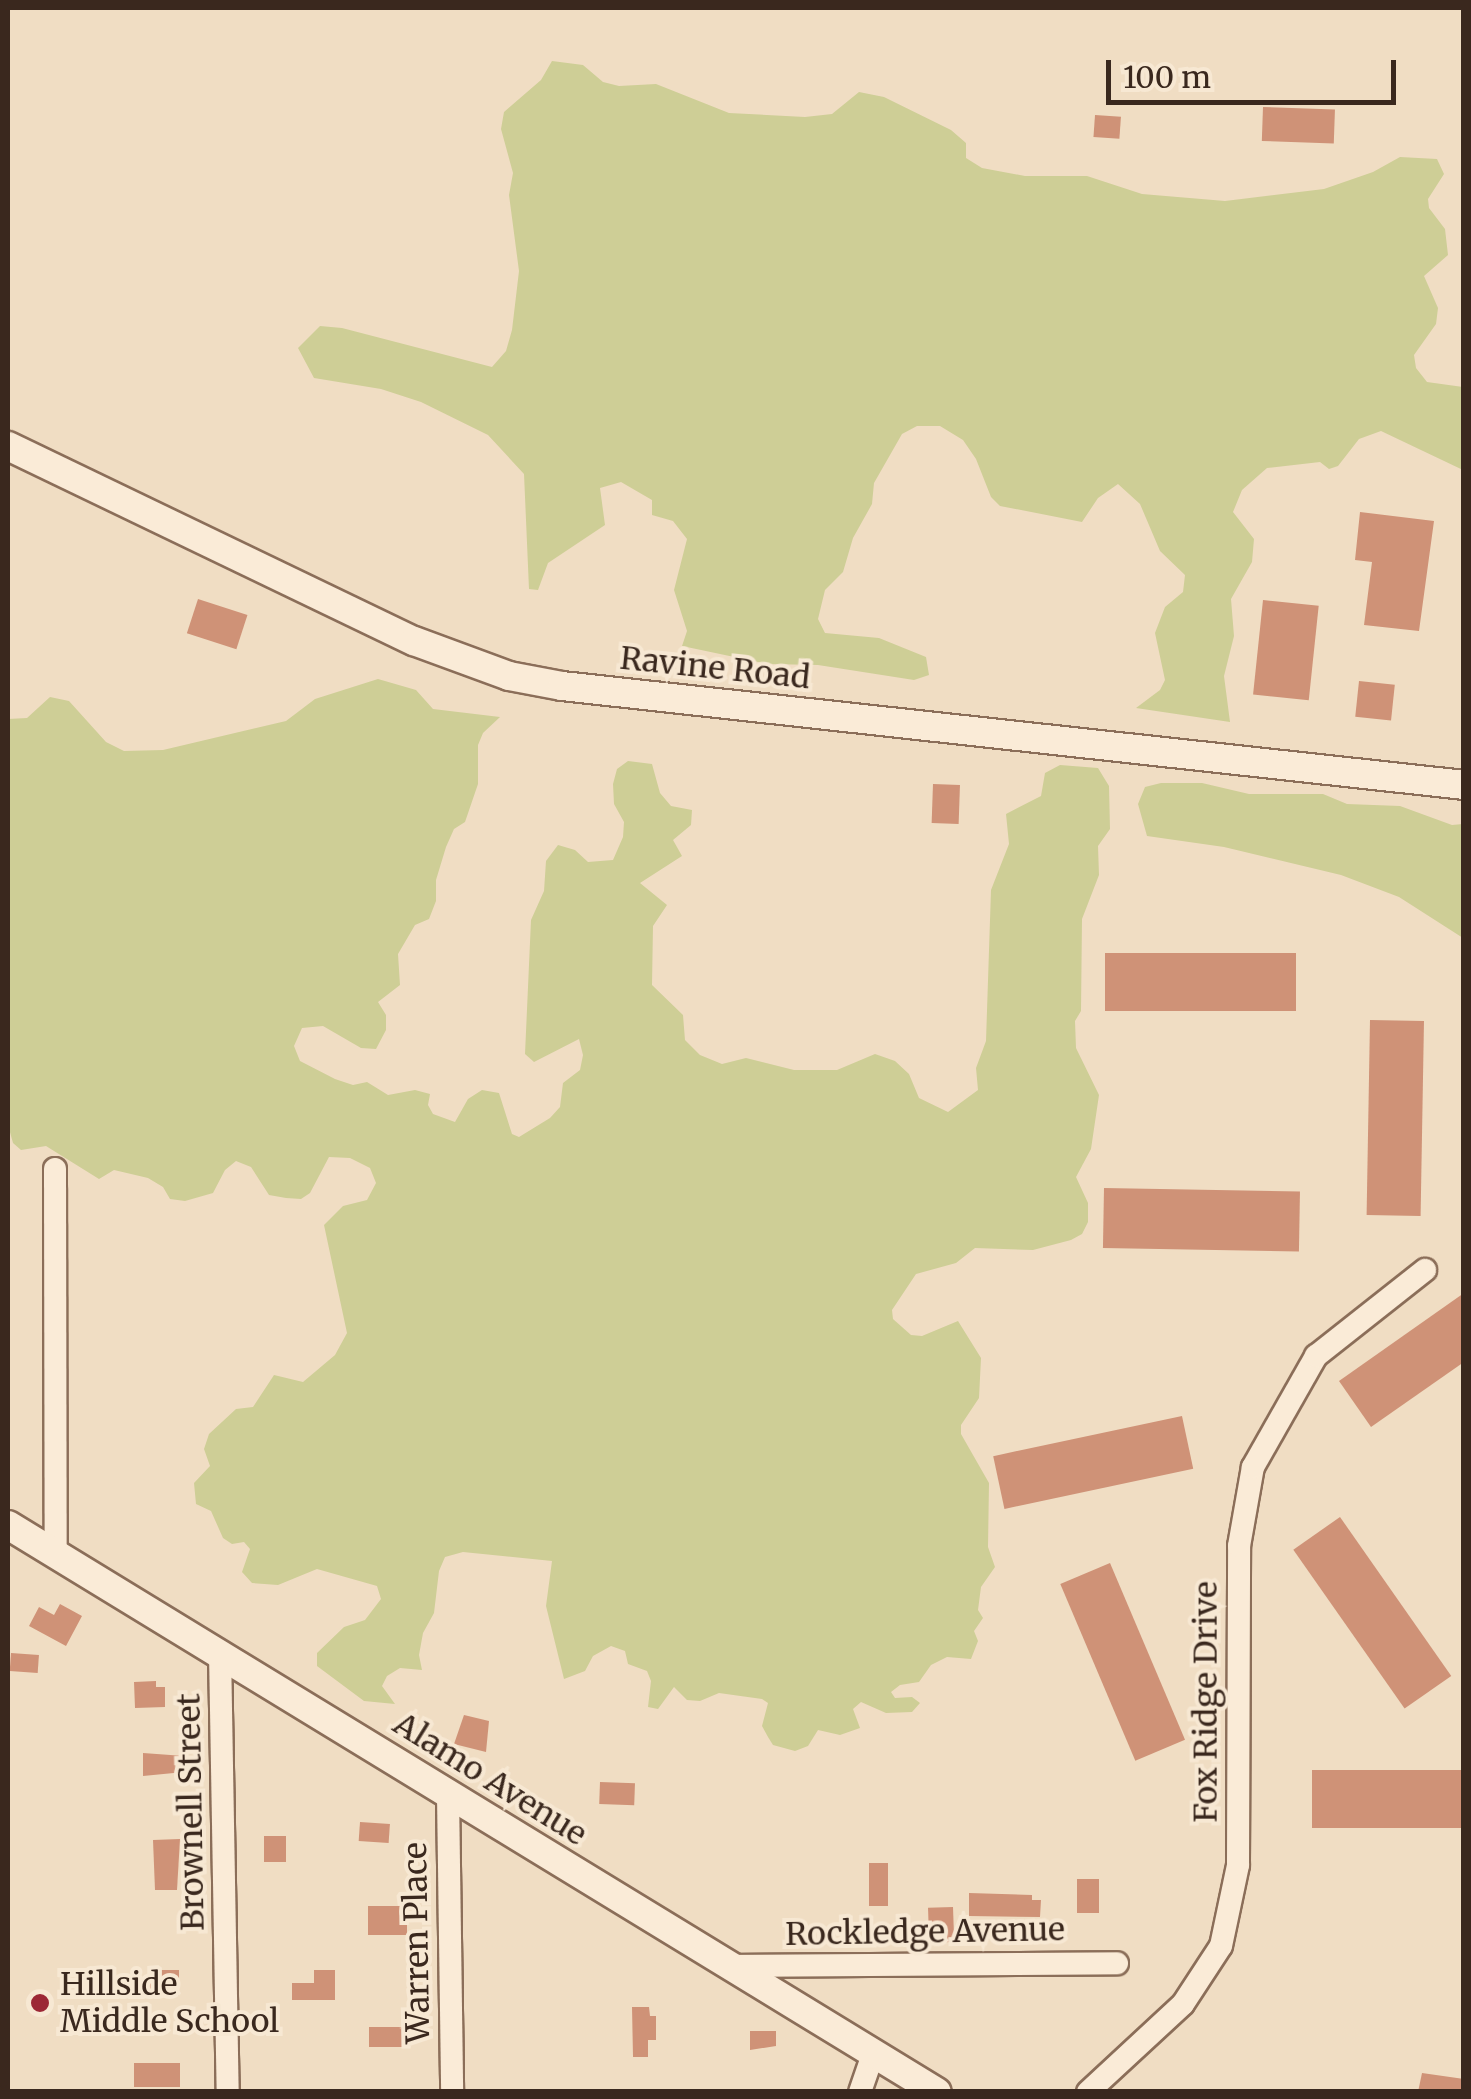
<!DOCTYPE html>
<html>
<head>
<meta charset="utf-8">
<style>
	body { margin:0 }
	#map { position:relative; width:1471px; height:2099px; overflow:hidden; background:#f0ddc3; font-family:Merriweather,serif }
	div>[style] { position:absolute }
	.green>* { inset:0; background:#cece96 }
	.building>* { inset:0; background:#cf9277; transform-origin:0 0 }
	.roads { filter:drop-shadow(2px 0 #8b6e59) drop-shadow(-2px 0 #8b6e59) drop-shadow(0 2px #8b6e59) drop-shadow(0 -2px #8b6e59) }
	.minor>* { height:22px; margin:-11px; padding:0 11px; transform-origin:11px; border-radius:11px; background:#faebd7 }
	.tertiary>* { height:28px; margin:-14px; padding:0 14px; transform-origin:14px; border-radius:14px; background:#faebd7 }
	.dots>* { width:28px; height:28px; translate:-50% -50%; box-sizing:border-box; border:5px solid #f7e8d3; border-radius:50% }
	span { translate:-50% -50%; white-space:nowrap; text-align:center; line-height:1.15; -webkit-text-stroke:8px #f7e8d3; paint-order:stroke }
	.street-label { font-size:32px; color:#3a281e }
	.poi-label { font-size:32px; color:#3a281e }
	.left { translate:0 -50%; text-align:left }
	.frame { position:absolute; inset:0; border:10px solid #3a281e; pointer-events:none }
	.scale { position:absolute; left:1106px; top:60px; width:290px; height:45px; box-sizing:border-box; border:5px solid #3a281e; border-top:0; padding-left:12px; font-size:30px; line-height:35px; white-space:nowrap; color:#3a281e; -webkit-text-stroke:8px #f7e8d3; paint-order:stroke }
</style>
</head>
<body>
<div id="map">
	<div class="green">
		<i style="clip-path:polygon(552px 61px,583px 65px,603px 82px,619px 86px,656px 84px,729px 113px,805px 117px,832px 114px,859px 92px,884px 97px,951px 130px,966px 143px,966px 158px,982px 168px,1025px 176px,1087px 176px,1142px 194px,1225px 201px,1324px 189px,1373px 172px,1400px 157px,1437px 159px,1444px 174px,1428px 199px,1429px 208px,1445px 229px,1448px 255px,1424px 276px,1438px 308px,1436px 324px,1414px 355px,1416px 368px,1427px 382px,1463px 387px,1463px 470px,1381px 431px,1359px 439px,1338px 466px,1329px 469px,1320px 462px,1267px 468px,1242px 490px,1233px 512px,1254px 539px,1252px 562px,1231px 599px,1234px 636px,1224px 676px,1230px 722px,1136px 708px,1160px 690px,1165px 680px,1155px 633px,1165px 607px,1183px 592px,1185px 575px,1160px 551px,1140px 504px,1118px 484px,1098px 498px,1082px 522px,1000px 506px,991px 497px,976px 459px,963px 440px,940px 426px,917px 426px,902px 434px,874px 483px,872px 504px,853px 538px,843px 572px,825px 590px,818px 619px,825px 633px,879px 638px,926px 657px,929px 675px,914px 680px,818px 665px,768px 664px,682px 646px,687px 631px,674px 590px,687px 539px,673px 521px,652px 515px,652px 500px,621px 482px,600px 488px,605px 525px,548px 563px,538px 590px,529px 589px,524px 474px,488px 435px,421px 402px,381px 389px,314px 378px,298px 348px,320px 326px,342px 328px,492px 367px,506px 351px,512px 330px,519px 271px,509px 195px,513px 173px,501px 129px,504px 112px,541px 80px)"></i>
		<i style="clip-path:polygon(378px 679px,416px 690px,433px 709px,500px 717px,483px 733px,478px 745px,478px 784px,465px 822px,454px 829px,446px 847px,436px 880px,436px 901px,429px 919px,415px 925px,398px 954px,400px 985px,378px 1002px,386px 1015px,386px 1030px,376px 1049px,361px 1048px,323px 1026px,302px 1028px,294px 1046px,300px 1061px,335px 1079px,353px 1085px,367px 1082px,388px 1095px,415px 1090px,430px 1094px,428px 1105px,433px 1114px,455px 1122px,468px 1099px,482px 1090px,499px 1093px,512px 1134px,519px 1137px,550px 1118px,560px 1107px,563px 1083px,580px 1070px,583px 1055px,579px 1039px,534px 1062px,525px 1054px,531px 920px,544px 891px,546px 861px,558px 845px,575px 850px,588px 862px,613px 860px,623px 837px,624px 822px,614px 804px,613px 784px,617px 769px,628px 761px,652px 764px,660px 793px,671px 806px,692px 810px,691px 825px,673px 840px,682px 856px,640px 883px,667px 905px,653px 926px,652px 985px,683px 1015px,685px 1040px,700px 1055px,722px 1064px,746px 1058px,794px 1070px,837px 1070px,875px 1054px,895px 1061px,909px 1074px,919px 1098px,948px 1112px,978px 1090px,976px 1068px,986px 1041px,991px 890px,1009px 844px,1006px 814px,1041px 796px,1045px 773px,1060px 765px,1098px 768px,1109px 786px,1110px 829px,1098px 846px,1099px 875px,1082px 919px,1081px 1011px,1075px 1021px,1076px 1048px,1099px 1095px,1091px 1149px,1076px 1177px,1088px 1203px,1088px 1222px,1082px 1234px,1071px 1240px,1033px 1250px,975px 1248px,956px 1263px,916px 1274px,892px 1310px,893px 1319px,911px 1335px,922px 1336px,958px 1321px,981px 1358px,979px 1398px,961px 1425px,961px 1434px,989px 1483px,988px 1547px,995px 1567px,981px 1587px,978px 1610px,983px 1618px,974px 1631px,978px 1641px,971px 1659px,947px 1657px,931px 1665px,919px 1682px,900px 1685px,891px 1692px,895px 1698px,912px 1697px,920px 1703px,912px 1712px,886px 1713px,861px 1702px,853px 1709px,860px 1728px,840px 1735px,818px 1730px,808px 1746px,795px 1751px,773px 1745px,768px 1737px,762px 1726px,768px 1703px,762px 1699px,719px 1693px,700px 1701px,687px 1700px,674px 1687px,658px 1709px,648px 1707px,651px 1681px,647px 1671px,628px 1664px,625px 1651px,611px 1646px,593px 1656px,585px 1671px,564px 1679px,546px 1606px,552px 1561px,463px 1552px,445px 1557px,439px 1571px,434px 1613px,423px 1633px,419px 1655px,422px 1670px,400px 1668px,387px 1676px,382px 1686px,395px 1704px,364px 1701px,317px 1666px,317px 1653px,344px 1627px,365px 1620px,381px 1599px,377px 1586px,317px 1569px,278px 1585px,252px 1583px,242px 1572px,250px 1549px,244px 1542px,232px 1544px,223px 1538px,211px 1511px,196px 1504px,194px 1483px,210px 1466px,204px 1449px,209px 1434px,236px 1409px,253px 1407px,274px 1375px,303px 1382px,335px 1355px,347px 1333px,324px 1225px,343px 1206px,367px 1200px,376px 1183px,370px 1168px,350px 1158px,329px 1157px,310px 1193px,301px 1199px,286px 1198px,269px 1195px,251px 1167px,236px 1161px,225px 1170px,213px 1193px,185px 1201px,170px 1199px,163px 1187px,148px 1178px,114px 1170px,99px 1179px,46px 1146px,21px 1150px,13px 1143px,8px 1125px,8px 719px,27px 718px,50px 697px,69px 701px,106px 742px,124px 751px,163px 750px,286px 721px,315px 699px)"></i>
		<i style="clip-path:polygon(1161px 783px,1202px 783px,1249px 794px,1323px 794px,1347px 804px,1400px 806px,1452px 825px,1463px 824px,1463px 938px,1399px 897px,1341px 875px,1224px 847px,1147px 836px,1138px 804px,1145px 787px)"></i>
	</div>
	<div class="building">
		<i style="left:1263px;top:107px;width:72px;height:34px;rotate:2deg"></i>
		<i style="left:1095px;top:115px;width:26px;height:22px;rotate:4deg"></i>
		<i style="clip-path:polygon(1360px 512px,1434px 521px,1419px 631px,1364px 625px,1372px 562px,1355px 560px)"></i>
		<i style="left:198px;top:599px;width:52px;height:36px;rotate:18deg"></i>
		<i style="left:1263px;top:600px;width:56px;height:95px;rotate:6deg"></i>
		<i style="left:1359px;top:681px;width:36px;height:36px;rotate:6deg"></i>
		<i style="left:933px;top:784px;width:27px;height:39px;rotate:2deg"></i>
		<i style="left:1296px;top:953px;width:58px;height:191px;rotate:90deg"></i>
		<i style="left:1370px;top:1020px;width:54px;height:195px;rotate:1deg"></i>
		<i style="left:1104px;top:1188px;width:196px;height:60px;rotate:1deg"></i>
		<i style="clip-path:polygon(1464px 1293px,1464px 1362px,1371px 1427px,1339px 1381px)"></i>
		<i style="left:1182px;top:1416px;width:54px;height:193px;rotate:78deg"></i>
		<i style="left:1340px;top:1517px;width:194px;height:57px;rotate:55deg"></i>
		<i style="left:1110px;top:1563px;width:192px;height:54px;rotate:67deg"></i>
		<i style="clip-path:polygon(60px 1604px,82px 1616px,66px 1646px,29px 1626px,39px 1607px,54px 1615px)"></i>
		<i style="left:11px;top:1653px;width:28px;height:18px;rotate:4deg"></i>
		<i style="clip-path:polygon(156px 1681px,156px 1687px,165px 1687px,165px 1707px,135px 1708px,134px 1682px)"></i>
		<i style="clip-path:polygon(464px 1715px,489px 1721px,486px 1752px,454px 1744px)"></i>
		<i style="clip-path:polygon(143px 1753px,184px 1756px,184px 1772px,143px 1776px)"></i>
		<i style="left:1464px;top:1770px;width:58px;height:152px;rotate:90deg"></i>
		<i style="left:600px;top:1782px;width:35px;height:22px;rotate:2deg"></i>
		<i style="left:360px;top:1822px;width:30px;height:19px;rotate:4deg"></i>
		<i style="left:264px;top:1836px;width:22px;height:26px"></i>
		<i style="clip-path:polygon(180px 1839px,177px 1890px,155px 1890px,153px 1840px)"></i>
		<i style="left:869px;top:1863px;width:19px;height:43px"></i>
		<i style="left:1077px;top:1879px;width:22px;height:34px"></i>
		<i style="clip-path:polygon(969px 1893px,1032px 1895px,1032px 1900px,1041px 1900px,1040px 1917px,969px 1916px)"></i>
		<i style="left:368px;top:1906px;width:39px;height:29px"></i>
		<i style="left:953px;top:1907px;width:35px;height:25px;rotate:88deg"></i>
		<i style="clip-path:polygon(156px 1970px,179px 1970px,179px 1996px,142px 1997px,142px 1980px,156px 1980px)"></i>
		<i style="clip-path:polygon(314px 1970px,335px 1970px,335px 2000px,292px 2000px,292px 1983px,314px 1983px)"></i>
		<i style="clip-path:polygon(632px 2007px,649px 2007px,650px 2016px,656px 2016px,656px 2040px,648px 2040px,648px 2057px,633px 2057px)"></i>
		<i style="left:369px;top:2027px;width:36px;height:20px"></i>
		<i style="clip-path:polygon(750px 2031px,776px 2031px,776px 2046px,750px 2050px)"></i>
		<i style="left:134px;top:2063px;width:46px;height:24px"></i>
		<i style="clip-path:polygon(1422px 2073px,1464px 2079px,1464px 2092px,1418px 2092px)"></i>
	</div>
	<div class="roads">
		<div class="minor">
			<i style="left:55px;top:1169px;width:385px;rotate:89.9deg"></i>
			<i style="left:220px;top:1652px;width:440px;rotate:89deg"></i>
			<i style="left:448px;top:1794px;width:298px;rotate:89.2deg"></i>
			<i style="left:734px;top:1966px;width:383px;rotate:-0.4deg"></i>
			<i style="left:860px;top:2092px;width:39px;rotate:-71deg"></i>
			<i style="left:1088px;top:2092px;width:129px;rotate:-42.8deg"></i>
			<i style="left:1183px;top:2004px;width:69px;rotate:-56.8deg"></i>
			<i style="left:1221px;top:1946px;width:83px;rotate:-78.1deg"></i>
			<i style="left:1238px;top:1865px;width:319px;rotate:-89.8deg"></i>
			<i style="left:1239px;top:1546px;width:80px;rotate:-80deg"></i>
			<i style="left:1253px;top:1467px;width:128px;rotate:-60.4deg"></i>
			<i style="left:1316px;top:1356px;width:139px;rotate:-38.3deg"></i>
		</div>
		<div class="tertiary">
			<i style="left:8px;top:446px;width:450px;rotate:25.7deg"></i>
			<i style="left:414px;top:641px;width:101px;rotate:20.2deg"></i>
			<i style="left:509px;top:676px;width:54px;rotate:10.7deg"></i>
			<i style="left:562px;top:686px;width:907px;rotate:6.26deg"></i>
			<i style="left:8px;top:1525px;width:1088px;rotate:31.4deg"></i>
		</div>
	</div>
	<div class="dots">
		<i style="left:40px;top:2003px;background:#9c2735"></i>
	</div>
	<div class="street-label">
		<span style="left:715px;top:668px;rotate:6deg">Ravine Road</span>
		<span style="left:1206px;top:1702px;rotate:-90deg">Fox Ridge Drive</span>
		<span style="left:490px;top:1779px;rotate:32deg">Alamo Avenue</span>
		<span style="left:191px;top:1812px;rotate:-91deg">Brownell Street</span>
		<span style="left:925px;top:1932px;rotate:-1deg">Rockledge Avenue</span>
		<span style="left:417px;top:1943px;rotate:-91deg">Warren Place</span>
	</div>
	<div class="poi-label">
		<span class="left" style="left:60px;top:2003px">Hillside<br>Middle School</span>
	</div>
	<div class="frame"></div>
	<div class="scale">100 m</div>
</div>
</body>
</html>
